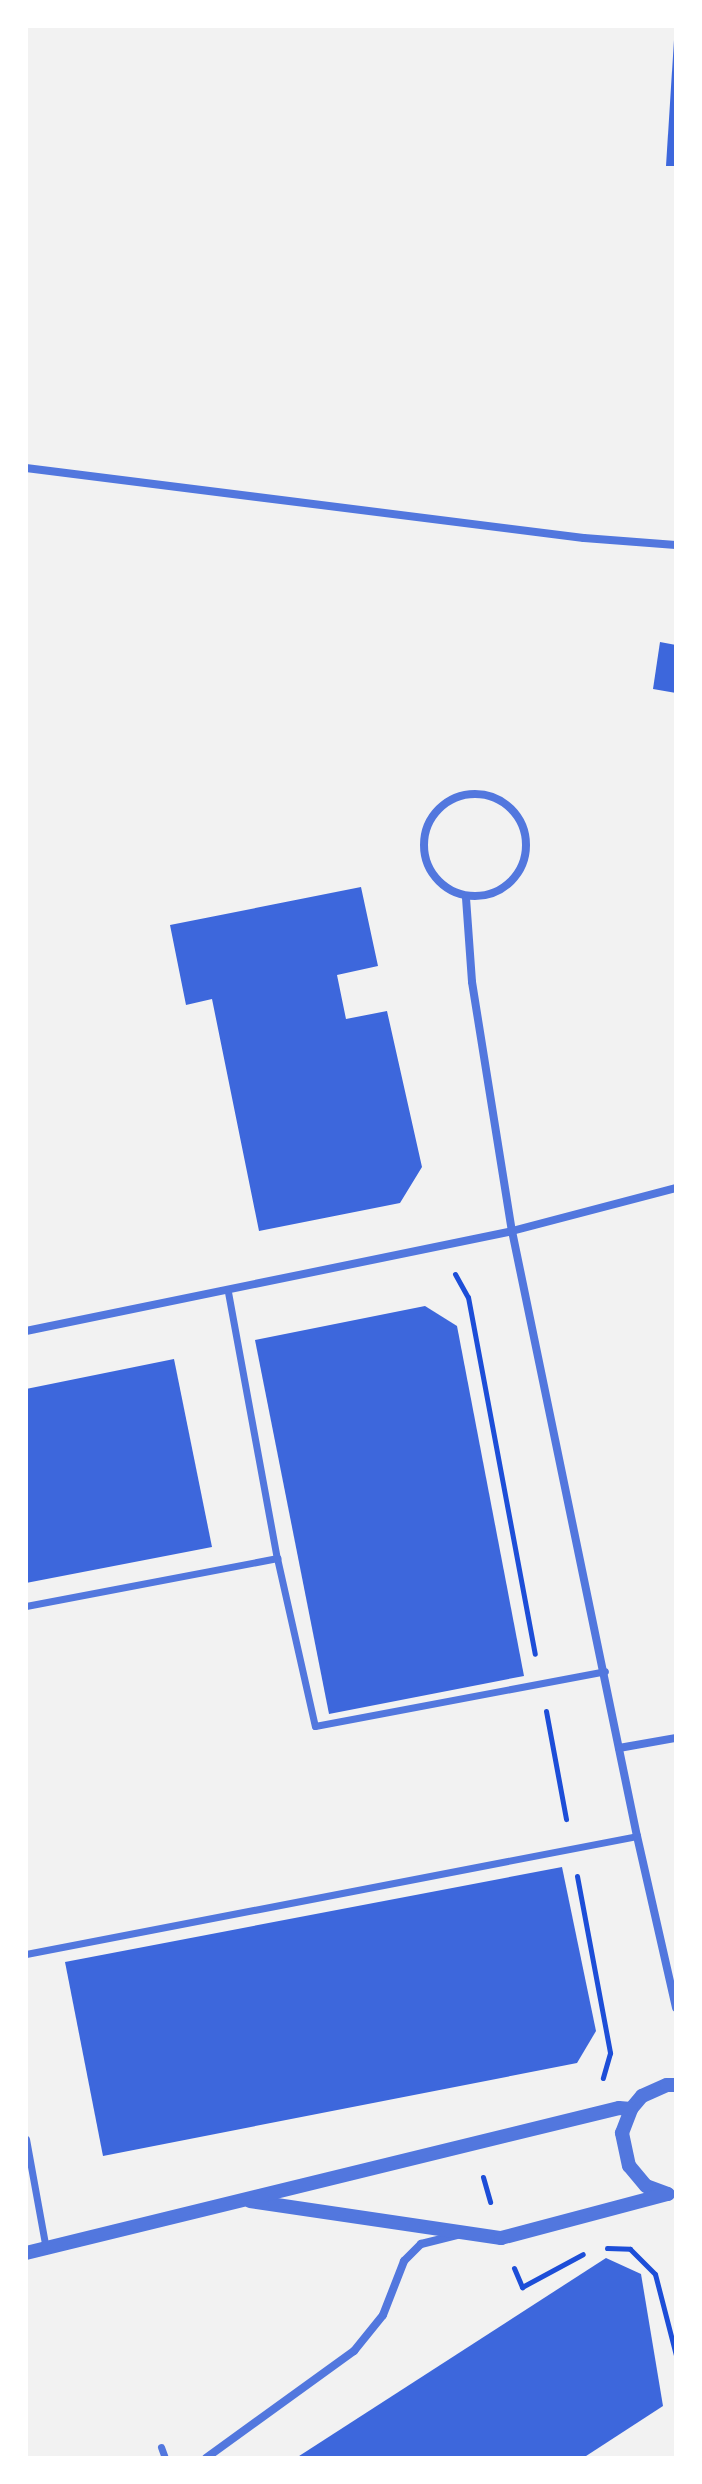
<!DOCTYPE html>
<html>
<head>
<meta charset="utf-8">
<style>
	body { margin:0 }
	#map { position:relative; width:702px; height:2484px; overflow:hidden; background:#f2f2f2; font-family:Cabin,sans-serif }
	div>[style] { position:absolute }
	.building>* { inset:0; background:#3d67dc }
	.path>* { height:5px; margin:-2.5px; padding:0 2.5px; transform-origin:2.5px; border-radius:2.5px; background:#1d4ed8 }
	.pedestrian>* { height:7px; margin:-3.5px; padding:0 3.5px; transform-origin:3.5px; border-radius:3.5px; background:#5277de }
	.minor>* { height:8px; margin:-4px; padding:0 4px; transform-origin:4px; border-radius:4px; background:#5277de }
	.minor>.ring { margin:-4px; padding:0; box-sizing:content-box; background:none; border:8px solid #5277de; border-radius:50% }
	.tertiary>* { height:14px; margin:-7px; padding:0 7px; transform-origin:7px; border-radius:7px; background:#5277de }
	span { translate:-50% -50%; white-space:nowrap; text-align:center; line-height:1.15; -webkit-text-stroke:8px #fff; paint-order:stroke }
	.frame { position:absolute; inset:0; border:28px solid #fff; pointer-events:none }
</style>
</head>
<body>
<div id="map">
	<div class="building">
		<i style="clip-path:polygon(674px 40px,676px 166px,666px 166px)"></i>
		<i style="clip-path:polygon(660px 642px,676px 645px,676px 693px,653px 689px)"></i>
		<i style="clip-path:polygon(361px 887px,378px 966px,337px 975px,346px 1019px,387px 1011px,422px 1167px,400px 1203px,259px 1231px,212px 999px,186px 1005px,170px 925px)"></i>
		<i style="clip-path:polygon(425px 1306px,457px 1326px,524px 1676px,329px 1714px,255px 1340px)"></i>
		<i style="clip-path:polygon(174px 1359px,212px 1547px,26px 1583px,26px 1389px)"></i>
		<i style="clip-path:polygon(562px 1867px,596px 2031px,577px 2063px,103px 2156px,65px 1962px)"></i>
		<i style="clip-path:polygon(606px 2258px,641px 2274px,663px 2406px,583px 2458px,296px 2458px)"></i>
	</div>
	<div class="path">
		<i style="left:455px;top:1274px;width:26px;rotate:61deg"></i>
		<i style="left:468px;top:1297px;width:363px;rotate:79.4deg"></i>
		<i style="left:546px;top:1711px;width:110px;rotate:79.5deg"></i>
		<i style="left:577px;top:1876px;width:180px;rotate:79.4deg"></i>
		<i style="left:610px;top:2053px;width:26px;rotate:106deg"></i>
		<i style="left:483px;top:2177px;width:26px;rotate:74deg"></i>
		<i style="left:607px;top:2248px;width:23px;rotate:2deg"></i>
		<i style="left:630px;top:2249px;width:35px;rotate:45deg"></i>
		<i style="left:655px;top:2274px;width:84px;rotate:75.5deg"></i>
		<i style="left:514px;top:2268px;width:21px;rotate:67deg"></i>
		<i style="left:522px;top:2287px;width:69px;rotate:-28.4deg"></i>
	</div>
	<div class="pedestrian">
		<i style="left:228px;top:1292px;width:270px;rotate:79.6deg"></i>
		<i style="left:277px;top:1558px;width:172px;rotate:77.3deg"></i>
		<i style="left:315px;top:1726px;width:295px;rotate:-10.7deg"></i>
		<i style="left:26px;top:1606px;width:256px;rotate:-10.8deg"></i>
		<i style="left:26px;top:1954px;width:622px;rotate:-10.93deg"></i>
		<i style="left:26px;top:2139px;width:112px;rotate:79.7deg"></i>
		<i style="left:161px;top:2447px;width:12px;rotate:70deg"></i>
	</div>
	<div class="minor">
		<i style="left:26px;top:468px;width:562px;rotate:7.15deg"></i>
		<i style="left:584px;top:538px;width:92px;rotate:4.4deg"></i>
		<i class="ring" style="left:424px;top:794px;width:94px;height:94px"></i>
		<i style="left:466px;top:898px;width:84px;rotate:85.9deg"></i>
		<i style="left:472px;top:982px;width:252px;rotate:80.9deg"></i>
		<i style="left:512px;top:1231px;width:618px;rotate:78.33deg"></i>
		<i style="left:637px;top:1836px;width:176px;rotate:77.2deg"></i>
		<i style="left:26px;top:1331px;width:496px;rotate:-11.6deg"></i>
		<i style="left:512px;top:1231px;width:170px;rotate:-14.7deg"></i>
		<i style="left:619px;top:1748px;width:58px;rotate:-10deg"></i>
		<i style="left:206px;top:2458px;width:183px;rotate:-35.9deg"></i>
		<i style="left:354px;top:2351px;width:46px;rotate:-51.1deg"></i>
		<i style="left:383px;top:2315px;width:58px;rotate:-68.7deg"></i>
		<i style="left:404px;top:2261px;width:24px;rotate:-45deg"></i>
		<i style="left:421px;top:2244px;width:37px;rotate:-14deg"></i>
	</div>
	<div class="tertiary">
		<i style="left:668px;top:2194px;width:23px;rotate:-160deg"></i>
		<i style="left:646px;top:2186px;width:26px;rotate:-130deg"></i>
		<i style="left:629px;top:2166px;width:34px;rotate:-102deg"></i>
		<i style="left:622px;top:2133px;width:26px;rotate:-69deg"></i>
		<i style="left:631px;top:2109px;width:17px;rotate:-50deg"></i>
		<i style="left:642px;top:2096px;width:27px;rotate:-24deg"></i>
		<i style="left:667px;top:2085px;width:9px"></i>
		<i style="left:250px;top:2201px;width:254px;rotate:8.4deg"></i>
		<i style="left:501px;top:2238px;width:172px;rotate:-14.8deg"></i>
		<i style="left:26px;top:2253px;width:610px;rotate:-13.74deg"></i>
		<i style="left:619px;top:2108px;width:12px;rotate:5deg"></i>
	</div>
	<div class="frame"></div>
</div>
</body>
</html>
